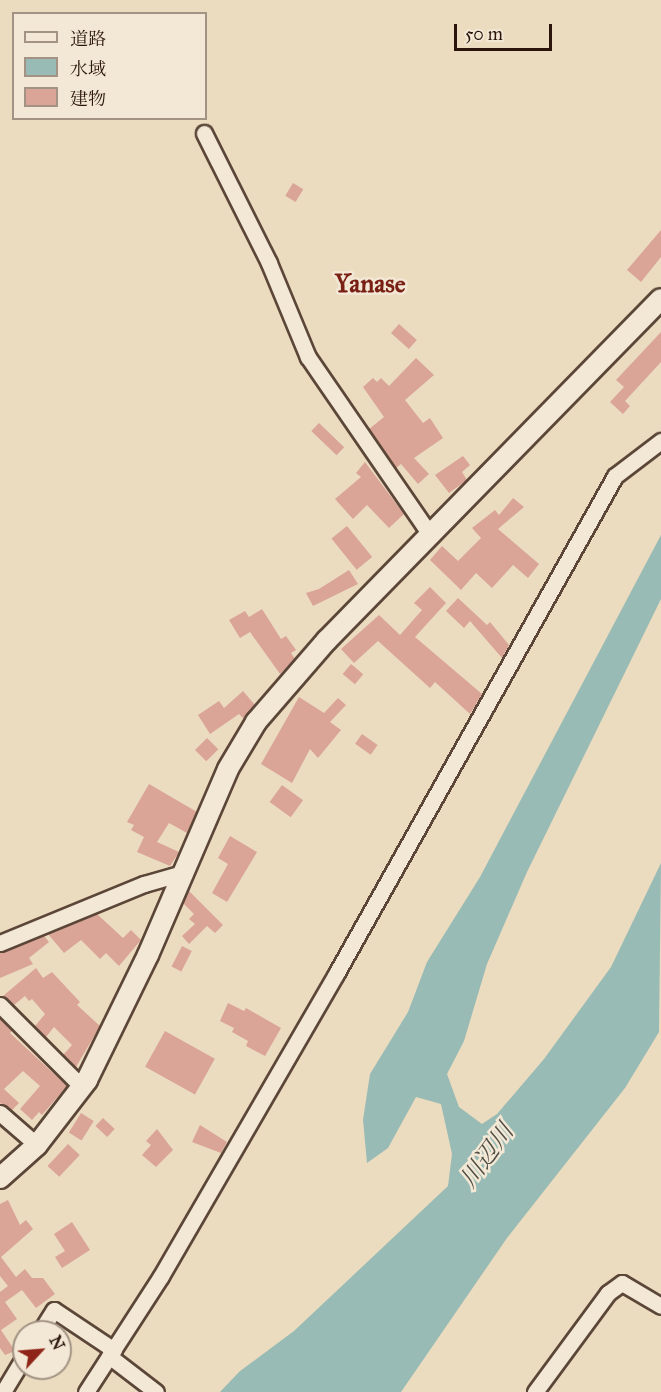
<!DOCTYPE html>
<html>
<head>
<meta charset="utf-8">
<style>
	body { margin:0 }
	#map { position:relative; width:661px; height:1392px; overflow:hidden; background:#ebdbbf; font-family:"IM FELL Great Primer","Noto Serif JP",serif }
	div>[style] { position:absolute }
	.water>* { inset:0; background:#98bbb5 }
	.building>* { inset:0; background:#daa596; transform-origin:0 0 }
	.roads { filter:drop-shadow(2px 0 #5b4638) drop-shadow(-2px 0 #5b4638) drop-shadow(0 2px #5b4638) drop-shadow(0 -2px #5b4638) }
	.minor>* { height:15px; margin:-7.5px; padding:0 7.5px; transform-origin:7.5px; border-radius:7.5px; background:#f2e8d5 }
	.tertiary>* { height:20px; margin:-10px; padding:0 10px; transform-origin:10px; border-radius:10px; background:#f2e8d5 }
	span { translate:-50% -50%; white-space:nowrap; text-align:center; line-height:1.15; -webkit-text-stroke:5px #f2e8d5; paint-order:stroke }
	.water-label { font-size:24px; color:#514e46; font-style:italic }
	.quarter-label { font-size:26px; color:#7a1f14; font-weight:700 }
	.legend { position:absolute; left:12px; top:12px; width:195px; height:108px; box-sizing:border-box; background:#f2e8d5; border:2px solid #a29384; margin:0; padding:8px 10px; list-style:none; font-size:18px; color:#2b140b }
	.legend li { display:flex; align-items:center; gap:12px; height:30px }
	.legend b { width:30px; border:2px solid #a29384 }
	.north { position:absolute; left:12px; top:1320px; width:60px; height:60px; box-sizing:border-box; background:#f2e8d5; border:2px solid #a29384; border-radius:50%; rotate:64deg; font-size:16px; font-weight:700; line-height:24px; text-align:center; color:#2b140b }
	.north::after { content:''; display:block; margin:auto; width:21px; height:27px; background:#8f2418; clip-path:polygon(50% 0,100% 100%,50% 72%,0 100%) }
	.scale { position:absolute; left:454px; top:24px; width:98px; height:27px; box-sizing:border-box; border:3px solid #2b140b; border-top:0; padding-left:8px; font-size:18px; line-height:21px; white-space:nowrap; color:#2b140b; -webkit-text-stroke:4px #f2e8d5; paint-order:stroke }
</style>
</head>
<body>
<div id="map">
	<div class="water">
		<i style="clip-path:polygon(661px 535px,661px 599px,527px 872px,487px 964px,464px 1041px,447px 1074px,459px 1107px,482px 1124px,497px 1114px,544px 1059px,611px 967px,661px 863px,659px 1032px,625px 1088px,507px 1238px,401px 1392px,220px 1392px,240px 1371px,294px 1331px,448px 1186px,452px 1154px,441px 1104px,416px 1097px,388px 1148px,367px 1163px,363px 1120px,370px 1074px,408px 1012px,427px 962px,480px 877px)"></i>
	</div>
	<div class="building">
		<i style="left:293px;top:183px;width:12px;height:15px;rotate:31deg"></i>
		<i style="clip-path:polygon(661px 230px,661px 257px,641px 282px,627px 270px)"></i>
		<i style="left:399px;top:324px;width:24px;height:12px;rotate:42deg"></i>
		<i style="clip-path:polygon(661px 332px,661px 362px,625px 401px,630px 406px,623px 414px,610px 402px,624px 387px,616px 380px)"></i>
		<i style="clip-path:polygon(416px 358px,434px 375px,405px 400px,423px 423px,430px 418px,443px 438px,414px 458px,429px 474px,418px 484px,401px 464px,396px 468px,369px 429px,384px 417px,363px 387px,373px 378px,377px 382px,381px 378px,389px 386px)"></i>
		<i style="left:319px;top:423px;width:35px;height:11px;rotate:44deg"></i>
		<i style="clip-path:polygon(463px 456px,470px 465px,462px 472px,467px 480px,449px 493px,435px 475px)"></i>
		<i style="clip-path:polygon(365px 462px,404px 514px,389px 528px,367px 505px,353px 519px,335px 499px,361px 477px,356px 473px)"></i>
		<i style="clip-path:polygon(513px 498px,524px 507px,498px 529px,539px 564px,528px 578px,513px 565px,492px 588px,476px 573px,461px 590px,430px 560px,442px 546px,458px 561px,481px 538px,472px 528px,495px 510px,499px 515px)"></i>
		<i style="left:347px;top:526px;width:40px;height:20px;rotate:51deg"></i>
		<i style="clip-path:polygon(349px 570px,358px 584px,313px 606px,306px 593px,319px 589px)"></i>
		<i style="clip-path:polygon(430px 587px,446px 603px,415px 637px,482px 694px,470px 714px,435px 682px,430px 688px,378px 641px,354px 663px,341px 649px,379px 615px,400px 635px,422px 610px,414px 603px)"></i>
		<i style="clip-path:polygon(458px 598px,487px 625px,490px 622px,509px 645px,502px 658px,470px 621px,464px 628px,446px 611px)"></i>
		<i style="clip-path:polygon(262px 609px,281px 639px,286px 636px,296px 650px,291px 653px,295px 659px,280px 674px,250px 632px,240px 638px,229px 620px,245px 611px,249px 617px)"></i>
		<i style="left:351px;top:664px;width:16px;height:13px;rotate:40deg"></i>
		<i style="clip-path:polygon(243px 691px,255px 705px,244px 719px,239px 714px,210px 734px,198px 715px,219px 701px,224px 708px)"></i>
		<i style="clip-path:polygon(299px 697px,324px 713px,338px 698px,346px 705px,330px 722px,341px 730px,318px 758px,310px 749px,292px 783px,261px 764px)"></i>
		<i style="left:362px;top:734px;width:19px;height:12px;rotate:35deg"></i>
		<i style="left:207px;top:738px;width:16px;height:17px;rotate:45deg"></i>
		<i style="clip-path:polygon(149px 784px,197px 812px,187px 833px,169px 823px,157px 842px,179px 852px,170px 866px,137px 852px,144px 837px,131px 830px,134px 825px,127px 822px)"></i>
		<i style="left:282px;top:785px;width:26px;height:21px;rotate:36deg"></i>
		<i style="clip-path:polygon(230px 836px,257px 852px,227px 902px,212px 893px,228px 864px,218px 858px)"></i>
		<i style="clip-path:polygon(189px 891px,223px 925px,215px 933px,207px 926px,189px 944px,182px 936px,195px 924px,189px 919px,194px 914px,183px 903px)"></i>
		<i style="clip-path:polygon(97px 914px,123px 938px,131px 930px,141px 940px,119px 966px,106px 953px,100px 959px,81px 940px,64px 953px,48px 934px)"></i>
		<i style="clip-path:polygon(44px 936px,49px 942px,29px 958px,33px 964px,0 978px,0 953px)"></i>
		<i style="left:182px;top:946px;width:11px;height:23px;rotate:27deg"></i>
		<i style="clip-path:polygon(36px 968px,43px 978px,52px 972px,80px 1002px,77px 1005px,100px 1026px,76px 1067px,63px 1055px,72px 1045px,54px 1027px,46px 1037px,35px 1026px,45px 1014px,32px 999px,29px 1001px,25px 996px,14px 1005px,3px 996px)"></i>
		<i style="clip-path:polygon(228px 1003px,244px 1011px,246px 1008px,281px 1028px,265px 1056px,246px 1046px,248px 1041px,232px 1032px,234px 1028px,220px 1021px)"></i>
		<i style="clip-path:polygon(0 1019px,12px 1031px,10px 1033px,67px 1086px,42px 1115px,39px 1112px,32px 1120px,20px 1109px,40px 1086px,23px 1071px,4px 1089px,19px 1103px,12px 1110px,0 1103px)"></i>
		<i style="left:165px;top:1031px;width:57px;height:41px;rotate:29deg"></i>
		<i style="left:81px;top:1113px;width:15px;height:23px;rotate:32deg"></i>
		<i style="left:103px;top:1118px;width:16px;height:11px;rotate:43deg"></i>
		<i style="clip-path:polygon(200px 1125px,227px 1142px,221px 1153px,192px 1142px)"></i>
		<i style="clip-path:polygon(157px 1129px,173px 1150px,156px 1167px,142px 1155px,151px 1145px,146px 1141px)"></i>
		<i style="left:68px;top:1144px;width:16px;height:30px;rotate:43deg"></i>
		<i style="clip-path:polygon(8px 1200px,20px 1225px,26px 1220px,33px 1229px,1px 1257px,16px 1277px,25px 1269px,32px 1278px,43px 1278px,55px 1294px,36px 1308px,22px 1290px,5px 1302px,17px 1319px,1px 1330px,15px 1351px,5px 1355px,0 1348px,0 1292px,8px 1286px,0 1276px,0 1204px)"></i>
		<i style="clip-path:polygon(72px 1222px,90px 1250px,62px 1268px,55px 1257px,65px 1251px,54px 1234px)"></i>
	</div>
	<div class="roads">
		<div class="minor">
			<i style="left:204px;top:133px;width:145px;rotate:63.4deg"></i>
			<i style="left:269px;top:263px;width:102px;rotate:67.5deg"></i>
			<i style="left:308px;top:357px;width:217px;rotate:55.5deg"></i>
			<i style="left:0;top:943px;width:156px;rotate:-22.3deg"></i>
			<i style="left:144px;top:884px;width:41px;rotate:-15.8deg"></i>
			<i style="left:0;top:1005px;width:116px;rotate:45deg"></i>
			<i style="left:0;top:1113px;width:49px;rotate:40.9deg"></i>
			<i style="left:40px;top:1332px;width:26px;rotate:-58deg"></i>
			<i style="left:54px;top:1310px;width:72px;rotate:33.7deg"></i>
			<i style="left:109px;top:1356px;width:59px;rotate:37.5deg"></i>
			<i style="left:3px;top:1392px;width:41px;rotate:-59deg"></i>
			<i style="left:86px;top:1392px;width:138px;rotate:-57.1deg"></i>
			<i style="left:161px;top:1276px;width:349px;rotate:-59.9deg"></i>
			<i style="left:336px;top:974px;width:571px;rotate:-60.74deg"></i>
			<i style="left:615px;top:476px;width:58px;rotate:-37.3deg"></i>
			<i style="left:535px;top:1392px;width:123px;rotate:-53.6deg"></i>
			<i style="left:608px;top:1293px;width:17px;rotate:-36deg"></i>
			<i style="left:622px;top:1283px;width:45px;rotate:30.5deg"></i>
		</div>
		<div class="tertiary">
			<i style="left:0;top:1178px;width:50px;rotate:-41.7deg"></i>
			<i style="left:37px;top:1145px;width:82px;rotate:-52.4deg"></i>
			<i style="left:87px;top:1080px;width:139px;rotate:-64deg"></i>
			<i style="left:148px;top:955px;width:202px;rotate:-66.7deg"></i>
			<i style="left:228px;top:769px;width:55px;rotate:-59.2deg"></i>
			<i style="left:256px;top:722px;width:108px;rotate:-49.1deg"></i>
			<i style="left:327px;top:640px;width:477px;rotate:-45.6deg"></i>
		</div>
	</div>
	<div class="water-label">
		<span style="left:487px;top:1156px;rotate:-54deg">川辺川</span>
	</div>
	<div class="quarter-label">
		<span style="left:370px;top:284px">Yanase</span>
	</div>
	<ul class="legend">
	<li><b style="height:8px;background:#f2e8d5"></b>道路</li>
	<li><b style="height:16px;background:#98bbb5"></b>水域</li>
	<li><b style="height:16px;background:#daa596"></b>建物</li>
	</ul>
	<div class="north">N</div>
	<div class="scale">50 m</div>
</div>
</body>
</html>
